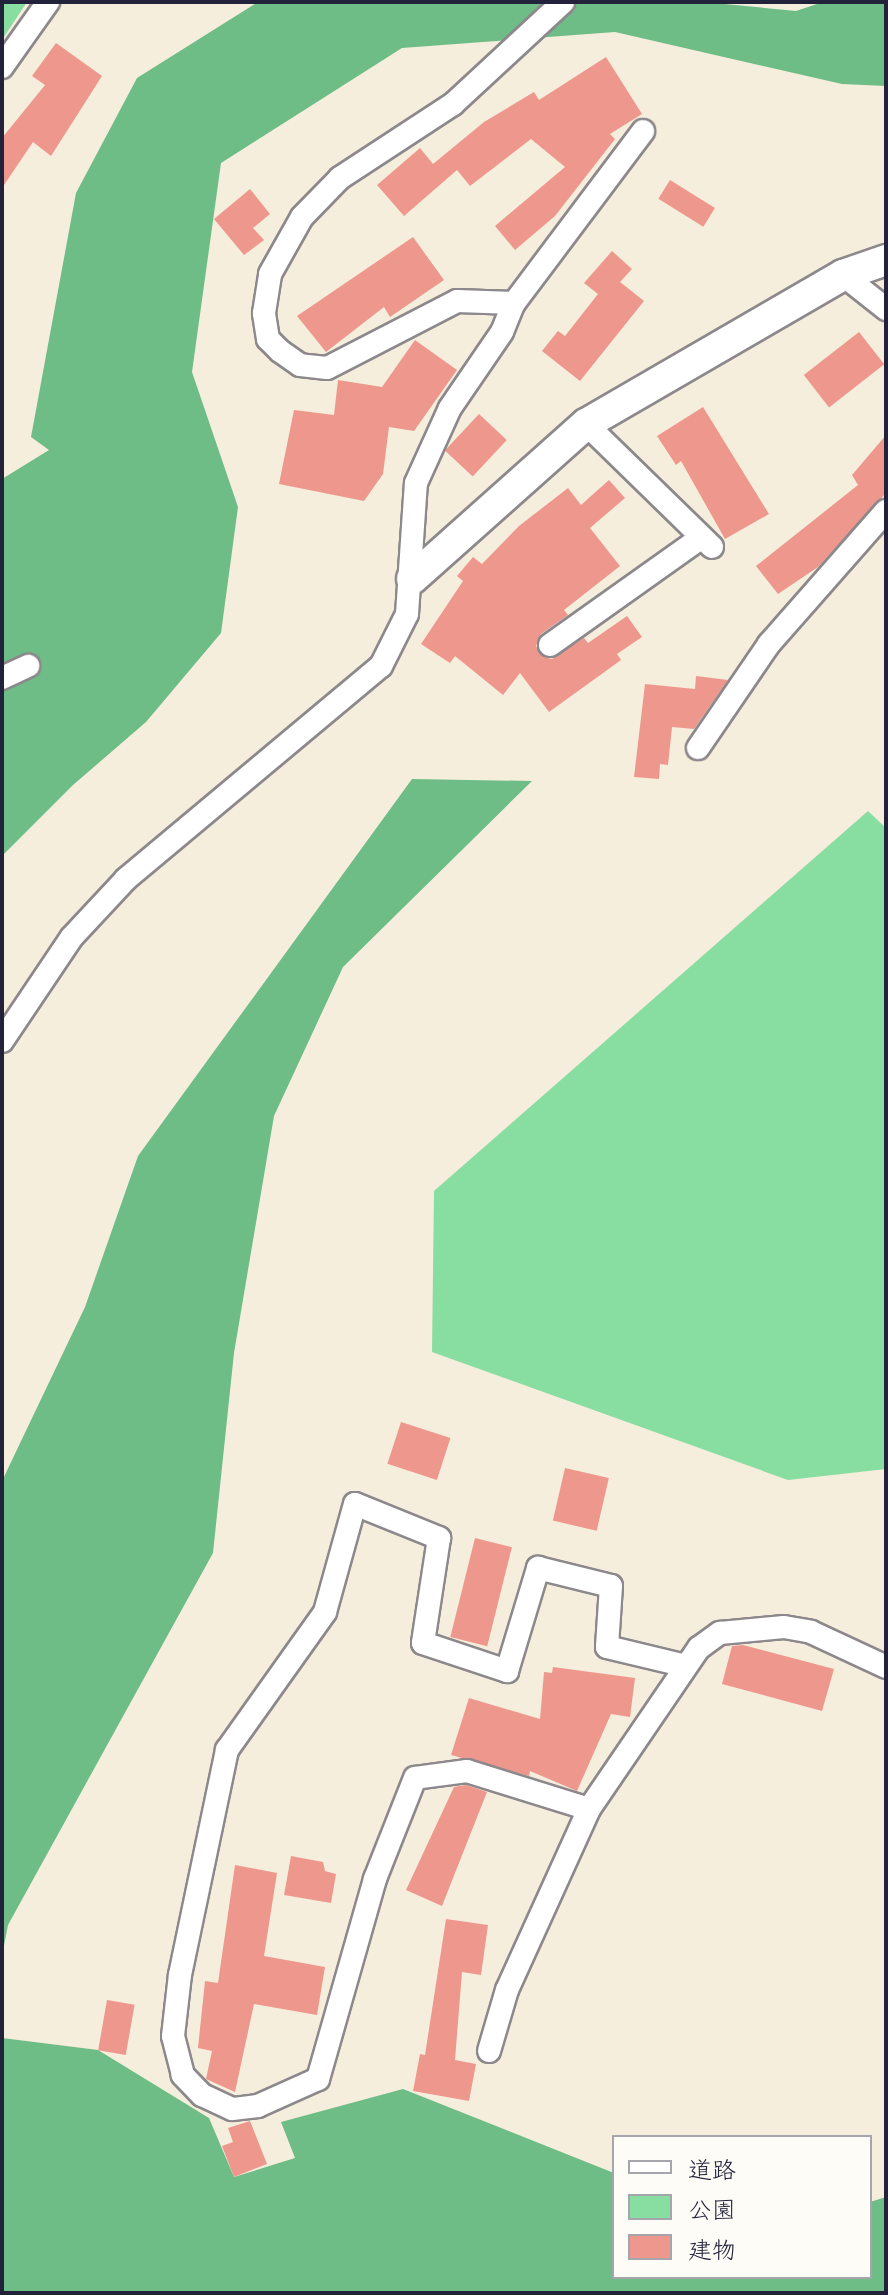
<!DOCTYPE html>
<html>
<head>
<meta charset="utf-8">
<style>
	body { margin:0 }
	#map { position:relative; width:888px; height:2295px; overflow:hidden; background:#f6eedc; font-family:Caveat,"Klee One",sans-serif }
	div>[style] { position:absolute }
	.green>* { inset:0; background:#88dda0 }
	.forest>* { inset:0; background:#6ebc86 }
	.building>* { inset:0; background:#ee978d; transform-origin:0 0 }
	.roads { filter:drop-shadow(2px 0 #8c888c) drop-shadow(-2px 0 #8c888c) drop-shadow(0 2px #8c888c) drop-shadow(0 -2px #8c888c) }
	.street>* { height:22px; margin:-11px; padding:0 11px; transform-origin:11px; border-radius:11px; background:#fff }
	.secondary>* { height:30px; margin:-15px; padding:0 15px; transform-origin:15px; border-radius:15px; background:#fff }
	span { translate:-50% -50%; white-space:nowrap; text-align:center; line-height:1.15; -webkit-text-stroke:6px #fdfcf7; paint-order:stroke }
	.frame { position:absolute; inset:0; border:4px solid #22223b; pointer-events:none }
	.legend { position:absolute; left:612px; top:2135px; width:260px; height:144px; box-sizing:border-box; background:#fdfcf7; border:2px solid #a5a5ac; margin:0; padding:10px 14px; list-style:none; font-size:24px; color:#22223b }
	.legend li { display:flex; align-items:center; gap:16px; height:40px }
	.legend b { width:40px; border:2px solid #a5a5ac }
</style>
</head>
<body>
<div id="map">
	<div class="green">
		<i style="clip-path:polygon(2px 2px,27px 2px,2px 40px)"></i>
		<i style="clip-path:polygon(868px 811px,886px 828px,886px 1469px,788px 1480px,432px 1352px,434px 1191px)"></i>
	</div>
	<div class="forest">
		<i style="clip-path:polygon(258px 2px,704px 2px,796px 11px,823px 2px,886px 2px,886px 86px,842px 84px,615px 32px,402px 48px,221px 163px,192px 372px,238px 507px,221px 633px,146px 722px,73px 785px,2px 856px,2px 479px,49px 450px,31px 437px,76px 193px,137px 78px)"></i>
		<i style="clip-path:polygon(412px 779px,532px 781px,343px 967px,274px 1116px,234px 1353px,213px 1553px,8px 1925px,2px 1956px,2px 1481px,85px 1307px,138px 1156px)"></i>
		<i style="clip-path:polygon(2px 2038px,98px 2050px,209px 2118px,234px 2177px,295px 2158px,281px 2122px,403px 2089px,614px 2173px,614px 2277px,870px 2277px,870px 2202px,886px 2197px,886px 2293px,2px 2293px)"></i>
	</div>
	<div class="building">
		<i style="clip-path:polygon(56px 43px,102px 76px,51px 156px,33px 142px,2px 188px,2px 138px,45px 85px,32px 76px)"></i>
		<i style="clip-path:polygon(606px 57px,642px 114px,610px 134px,615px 139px,555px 216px,515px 250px,495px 226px,565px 167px,531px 139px,470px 186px,457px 170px,404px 216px,377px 185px,420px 148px,433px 164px,484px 122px,534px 92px,539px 100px)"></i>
		<i style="left:670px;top:180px;width:53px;height:22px;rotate:32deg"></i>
		<i style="clip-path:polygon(250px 189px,270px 214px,253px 228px,264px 240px,244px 255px,214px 219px)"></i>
		<i style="clip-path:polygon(413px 237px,444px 280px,390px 317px,384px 307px,326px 352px,297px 316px)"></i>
		<i style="clip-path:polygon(612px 251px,632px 269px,620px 282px,644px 301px,580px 381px,542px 351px,558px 331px,565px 336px,598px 294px,584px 283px)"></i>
		<i style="left:859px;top:332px;width:41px;height:70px;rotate:52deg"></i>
		<i style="clip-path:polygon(415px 340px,457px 370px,414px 431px,389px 427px,383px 474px,364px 501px,279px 484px,294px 410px,334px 415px,338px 380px,382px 387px)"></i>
		<i style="clip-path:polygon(703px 407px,769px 514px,725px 539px,681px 461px,676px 465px,657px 436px)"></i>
		<i style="left:479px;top:414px;width:38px;height:50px;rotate:43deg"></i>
		<i style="clip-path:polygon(886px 435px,886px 493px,818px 567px,778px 594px,756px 566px,858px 485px,852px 475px)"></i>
		<i style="clip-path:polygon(609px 480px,625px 498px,590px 528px,620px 566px,564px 610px,568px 615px,541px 634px,536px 646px,544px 657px,552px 659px,584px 638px,588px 643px,627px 616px,642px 637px,617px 654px,621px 660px,549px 712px,520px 673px,503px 695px,455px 656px,450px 663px,421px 644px,463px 581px,457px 576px,473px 557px,482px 564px,519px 526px,568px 488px,581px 505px)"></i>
		<i style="clip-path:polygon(696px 676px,728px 680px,694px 729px,672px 727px,668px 765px,660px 764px,659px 779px,634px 777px,645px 684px,695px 689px)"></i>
		<i style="left:401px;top:1422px;width:52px;height:44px;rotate:18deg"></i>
		<i style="left:565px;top:1468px;width:45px;height:54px;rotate:13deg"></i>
		<i style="left:475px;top:1538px;width:38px;height:102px;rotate:14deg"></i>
		<i style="clip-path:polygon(743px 1645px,834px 1669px,822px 1711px,722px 1684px,732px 1646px)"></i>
		<i style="clip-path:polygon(553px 1667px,635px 1678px,630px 1717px,611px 1714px,577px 1791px,530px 1771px,529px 1776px,451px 1755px,469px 1698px,540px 1719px,544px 1672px,552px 1673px)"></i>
		<i style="clip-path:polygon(466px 1785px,487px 1792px,442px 1906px,406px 1890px,454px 1787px)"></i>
		<i style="clip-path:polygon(291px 1856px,323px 1862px,325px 1871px,336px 1874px,331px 1903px,284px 1895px)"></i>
		<i style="clip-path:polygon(235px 1865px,277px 1873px,264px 1956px,325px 1967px,317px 2015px,254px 2004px,235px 2092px,206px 2079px,212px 2051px,198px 2048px,205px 1981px,218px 1983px)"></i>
		<i style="clip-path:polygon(446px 1919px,488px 1925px,481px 1975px,462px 1972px,455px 2060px,476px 2064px,469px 2101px,413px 2091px,420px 2054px,425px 2055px)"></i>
		<i style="left:107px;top:2000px;width:28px;height:51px;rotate:10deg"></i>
		<i style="clip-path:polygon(250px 2121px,267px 2164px,234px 2177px,222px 2146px,233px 2142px,228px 2128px)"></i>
	</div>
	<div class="roads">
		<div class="street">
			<i style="left:2px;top:67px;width:80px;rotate:-54.7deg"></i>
			<i style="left:843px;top:275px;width:55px;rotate:38.3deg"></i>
			<i style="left:514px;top:303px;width:57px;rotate:-178deg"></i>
			<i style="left:457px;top:301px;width:146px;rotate:152.7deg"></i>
			<i style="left:327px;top:368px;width:27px;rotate:-174deg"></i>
			<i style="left:300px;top:365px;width:24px;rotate:-145deg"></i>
			<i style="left:280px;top:351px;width:17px;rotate:-135deg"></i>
			<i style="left:268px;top:339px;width:26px;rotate:-99deg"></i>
			<i style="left:264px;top:313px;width:39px;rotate:-81deg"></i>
			<i style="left:270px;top:274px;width:65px;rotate:-60.7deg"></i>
			<i style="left:302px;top:217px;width:54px;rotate:-45.7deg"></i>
			<i style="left:340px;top:178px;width:135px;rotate:-33.2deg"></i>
			<i style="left:453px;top:104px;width:150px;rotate:-42.8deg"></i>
			<i style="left:586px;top:424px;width:176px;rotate:44.3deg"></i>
			<i style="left:550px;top:645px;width:186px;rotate:-35.4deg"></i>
			<i style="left:2px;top:678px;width:29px;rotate:-25deg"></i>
			<i style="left:698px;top:748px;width:126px;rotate:-55.7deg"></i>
			<i style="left:769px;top:644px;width:177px;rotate:-48.7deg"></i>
			<i style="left:2px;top:1041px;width:125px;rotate:-56.1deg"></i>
			<i style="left:72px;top:937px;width:79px;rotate:-47deg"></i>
			<i style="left:126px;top:879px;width:332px;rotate:-39.9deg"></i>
			<i style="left:381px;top:666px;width:58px;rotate:-63.4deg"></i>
			<i style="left:407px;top:614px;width:131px;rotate:-86.1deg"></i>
			<i style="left:416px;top:483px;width:82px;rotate:-65.6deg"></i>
			<i style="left:450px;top:408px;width:92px;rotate:-55.6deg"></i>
			<i style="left:502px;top:332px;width:31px;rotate:-68deg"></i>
			<i style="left:514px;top:303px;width:215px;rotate:-53.1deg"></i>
			<i style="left:589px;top:1809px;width:128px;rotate:-162.7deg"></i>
			<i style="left:467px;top:1771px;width:52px;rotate:172.3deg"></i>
			<i style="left:415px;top:1778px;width:109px;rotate:111.6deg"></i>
			<i style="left:375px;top:1879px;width:208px;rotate:105.9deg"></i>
			<i style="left:318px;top:2079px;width:66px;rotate:155.8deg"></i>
			<i style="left:258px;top:2106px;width:26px;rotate:173deg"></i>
			<i style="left:232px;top:2109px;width:33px;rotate:-155deg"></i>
			<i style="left:202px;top:2095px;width:28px;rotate:-134deg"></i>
			<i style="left:183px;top:2075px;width:40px;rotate:-104.4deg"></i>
			<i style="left:173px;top:2036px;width:61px;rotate:-83.5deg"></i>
			<i style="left:180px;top:1975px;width:230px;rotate:-78.2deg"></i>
			<i style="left:227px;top:1750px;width:169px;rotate:-54.6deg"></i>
			<i style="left:325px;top:1612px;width:112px;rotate:-74.5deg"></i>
			<i style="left:355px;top:1504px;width:91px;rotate:22deg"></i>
			<i style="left:439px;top:1538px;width:106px;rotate:98.7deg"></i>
			<i style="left:423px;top:1643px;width:89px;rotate:18.4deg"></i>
			<i style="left:507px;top:1671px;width:108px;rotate:-73.2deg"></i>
			<i style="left:538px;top:1568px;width:75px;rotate:13.9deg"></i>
			<i style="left:611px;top:1586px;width:61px;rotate:93.8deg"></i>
			<i style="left:607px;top:1647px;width:81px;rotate:13.5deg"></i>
			<i style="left:489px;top:2051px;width:64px;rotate:-73.6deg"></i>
			<i style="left:507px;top:1990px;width:199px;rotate:-65.6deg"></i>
			<i style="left:589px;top:1809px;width:195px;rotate:-55.7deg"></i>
			<i style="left:699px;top:1648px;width:26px;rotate:-36deg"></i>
			<i style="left:720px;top:1633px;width:64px;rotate:-5.4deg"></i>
			<i style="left:784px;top:1627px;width:27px;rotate:10deg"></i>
			<i style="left:811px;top:1632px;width:83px;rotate:25deg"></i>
		</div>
		<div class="secondary">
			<i style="left:412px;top:579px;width:233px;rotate:-41.7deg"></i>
			<i style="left:586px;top:424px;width:297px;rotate:-30.1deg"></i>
			<i style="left:843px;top:275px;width:46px;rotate:-19.2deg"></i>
		</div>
	</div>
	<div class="frame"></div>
	<ul class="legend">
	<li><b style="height:10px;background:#fff"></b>道路</li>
	<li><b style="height:22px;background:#88dda0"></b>公園</li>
	<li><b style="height:22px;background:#ee978d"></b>建物</li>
	</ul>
</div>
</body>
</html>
